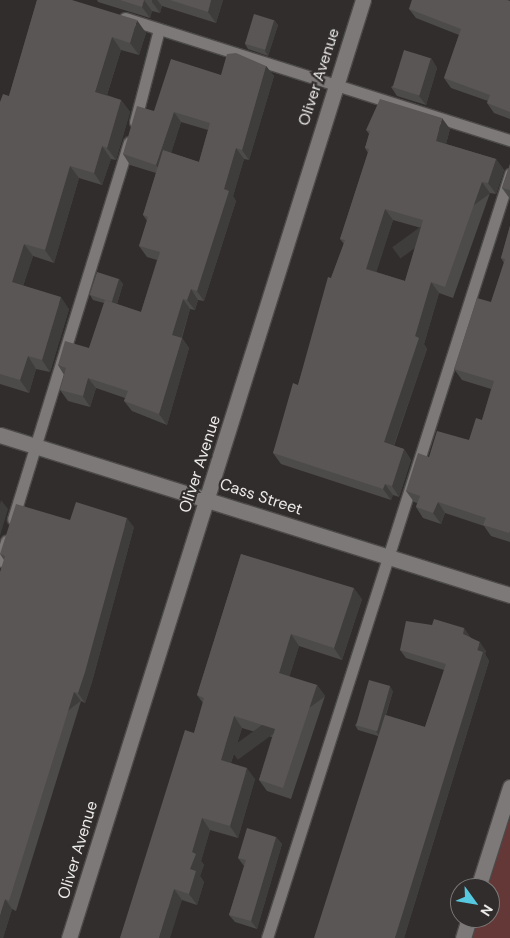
<!DOCTYPE html>
<html>
<head>
<meta charset="utf-8">
<style>
	body { margin:0 }
	#map { position:relative; width:510px; height:938px; overflow:hidden; background:#312d2d; font-family:"DM Sans",sans-serif }
	div>[style] { position:absolute }
	.green>* { inset:0; background:#643837 }
	.roads { filter:drop-shadow(1px 0 #4c4949) drop-shadow(-1px 0 #4c4949) drop-shadow(0 1px #4c4949) drop-shadow(0 -1px #4c4949) }
	.lane>* { height:11px; margin:-5.5px; padding:0 5.5px; transform-origin:5.5px; border-radius:5.5px; background:#7c7978 }
	.street>* { height:15px; margin:-7.5px; padding:0 7.5px; transform-origin:7.5px; border-radius:7.5px; background:#7c7978 }
	.secondary>* { height:15px; margin:-7.5px; padding:0 7.5px; transform-origin:7.5px; border-radius:7.5px; background:#7c7978 }
	.wall>* { inset:0; background:#4d4a4a }
	.shaded-wall>* { inset:0; background:#3f3c3c; transform-origin:0 0 }
	.building>* { inset:0; background:#5a5656; transform-origin:0 0 }
	span { translate:-50% -50%; white-space:nowrap; text-align:center; line-height:1.15; -webkit-text-stroke:4.5px #312d2d; paint-order:stroke }
	.street-label { font-size:16px; color:#edeaea }
	.north { position:absolute; left:450px; top:878px; width:50px; height:50px; box-sizing:border-box; background:#312d2d; border:1px solid #7c7979; border-radius:50%; rotate:122deg; font-size:14px; font-weight:700; line-height:20px; text-align:center; color:#edeaea }
	.north::after { content:''; display:block; margin:auto; width:18px; height:22px; background:#56c9e0; clip-path:polygon(50% 0,100% 100%,50% 72%,0 100%) }
</style>
</head>
<body>
<div id="map">
	<div class="green">
		<i style="clip-path:polygon(510px 818px,510px 938px,472px 938px,478px 918px,490px 918px,487px 888px)"></i>
	</div>
	<div class="roads">
		<div class="lane">
			<i style="left:125px;top:18px;width:404px;rotate:17.6deg"></i>
			<i style="left:135px;top:122px;width:96px;rotate:-75.5deg"></i>
			<i style="left:13px;top:519px;width:394px;rotate:-72.9deg"></i>
			<i style="left:0;top:561px;width:21px;rotate:-73deg"></i>
			<i style="left:267px;top:938px;width:802px;rotate:-72.36deg"></i>
		</div>
		<div class="street">
			<i style="left:478px;top:888px;width:106px;rotate:-72.4deg"></i>
			<i style="left:69px;top:938px;width:983px;rotate:-72.6deg"></i>
			<i style="left:463px;top:938px;width:21px;rotate:-73deg"></i>
		</div>
		<div class="secondary">
			<i style="left:0;top:435px;width:535px;rotate:17.42deg"></i>
		</div>
	</div>
	<div class="wall">
		<i style="clip-path:polygon(37px 0,146px 33px,139px 55px,121px 50px,107px 95px,121px 100px,130px 112px,116px 160px,111px 159px,102px 185px,79px 178px,54px 263px,33px 256px,23px 286px,69px 309px,50px 372px,36px 369px,29px 393px,0 384px,0 102px,9px 96px)"></i>
		<i style="clip-path:polygon(97px 0,223px 0,216px 23px,162px 6px,160px 13px,152px 11px,150px 18px,98px 2px)"></i>
		<i style="clip-path:polygon(412px 0,508px 0,510px 1px,510px 119px,494px 113px,487px 103px,488px 101px,451px 88px,444px 78px,459px 35px,416px 18px,409px 9px)"></i>
		<i style="clip-path:polygon(274px 20px,278px 25px,268px 56px,248px 49px,245px 44px)"></i>
		<i style="clip-path:polygon(431px 58px,437px 68px,426px 105px,397px 96px,391px 87px)"></i>
		<i style="clip-path:polygon(evenodd,266px 66px,274px 76px,249px 160px,244px 159px,233px 196px,236px 201px,204px 301px,198px 300px,195px 310px,190px 309px,182px 338px,189px 348px,167px 425px,132px 411px,124px 401px,125px 398px,96px 388px,90px 407px,68px 401px,60px 390px,64px 375px,58px 365px,89px 348px,104px 303px,93px 300px,90px 295px,119px 279px,123px 284px,117px 304px,141px 312px,157px 260px,147px 257px,139px 246px,147px 221px,143px 215px,156px 173px,130px 165px,123px 154px,154px 111px,221px 75px,266px 66px,181px 122px,208px 130px,199px 162px,171px 153px,181px 122px)"></i>
		<i style="clip-path:polygon(evenodd,450px 129px,446px 144px,496px 159px,504px 170px,496px 194px,490px 193px,453px 298px,439px 293px,424px 344px,427px 349px,394px 446px,404px 449px,411px 460px,399px 497px,393px 495px,391px 500px,281px 464px,273px 453px,298px 385px,331px 278px,344px 244px,340px 239px,368px 153px,365px 148px,369px 134px,366px 130px,450px 129px,393px 220px,421px 228px,405px 281px,376px 272px,393px 220px)"></i>
		<i style="clip-path:polygon(510px 164px,510px 199px,502px 188px)"></i>
		<i style="clip-path:polygon(510px 226px,510px 542px,491px 536px,484px 526px,445px 513px,441px 524px,423px 518px,416px 507px,417px 503px,414px 502px,406px 491px,429px 457px,469px 440px,482px 420px,491px 389px,462px 380px,454px 369px,491px 302px,504px 263px,501px 258px)"></i>
		<i style="clip-path:polygon(70px 520px,134px 527px,92px 682px,85px 703px,81px 701px,16px 911px,12px 909px,3px 938px,4px 560px,0 554px)"></i>
		<i style="clip-path:polygon(241px 554px,362px 599px,342px 660px,299px 646px,289px 677px,317px 685px,325px 696px,291px 799px,267px 791px,259px 780px,272px 737px,242px 728px,231px 763px,255px 779px,238px 838px,210px 830px,201px 861px,204px 865px,200px 876px,204px 882px,197px 905px,182px 900px,120px 938px,194px 733px,203px 703px,197px 695px)"></i>
		<i style="clip-path:polygon(432px 625px,464px 628px,470px 637px,486px 651px,485px 654px,489px 661px,404px 938px,378px 736px,358px 730px,355px 725px,393px 691px,386px 715px,425px 727px,444px 670px,406px 658px,400px 650px)"></i>
		<i style="clip-path:polygon(276px 837px,282px 844px,257px 929px,235px 922px,229px 915px,244px 866px,238px 858px)"></i>
	</div>
	<div class="shaded-wall">
		<i style="clip-path:polygon(144px 0,152px 11px,150px 18px,142px 7px)"></i>
		<i style="clip-path:polygon(152px 0,157px 0,162px 6px,160px 13px,152px 2px)"></i>
		<i style="clip-path:polygon(211px 0,223px 0,216px 23px,208px 12px)"></i>
		<i style="clip-path:polygon(137px 20px,146px 33px,139px 55px,130px 43px)"></i>
		<i style="clip-path:polygon(274px 20px,278px 25px,268px 56px,265px 51px)"></i>
		<i style="clip-path:polygon(112px 37px,121px 50px,104px 104px,95px 92px)"></i>
		<i style="clip-path:polygon(431px 58px,437px 68px,426px 105px,419px 96px)"></i>
		<i style="clip-path:polygon(266px 66px,274px 76px,249px 160px,242px 150px)"></i>
		<i style="clip-path:polygon(121px 100px,130px 112px,116px 160px,107px 148px)"></i>
		<i style="clip-path:polygon(174px 112px,181px 122px,164px 176px,156px 165px)"></i>
		<i style="clip-path:polygon(442px 118px,450px 129px,444px 152px,436px 141px)"></i>
		<i style="clip-path:polygon(102px 146px,111px 159px,102px 185px,94px 173px)"></i>
		<i style="clip-path:polygon(236px 148px,244px 159px,233px 196px,236px 201px,204px 301px,197px 291px,224px 189px)"></i>
		<i style="clip-path:polygon(496px 159px,504px 170px,496px 194px,488px 183px)"></i>
		<i style="clip-path:polygon(70px 166px,79px 178px,54px 263px,45px 250px)"></i>
		<i style="left:482px;top:182px;width:14px;height:111px;rotate:54deg"></i>
		<i style="clip-path:polygon(385px 209px,393px 220px,374px 280px,366px 269px)"></i>
		<i style="clip-path:polygon(24px 244px,33px 256px,20px 294px,12px 282px)"></i>
		<i style="clip-path:polygon(119px 279px,123px 284px,116px 307px,112px 302px)"></i>
		<i style="clip-path:polygon(431px 282px,439px 293px,424px 344px,427px 349px,391px 453px,384px 442px)"></i>
		<i style="clip-path:polygon(191px 289px,198px 300px,195px 310px,187px 300px)"></i>
		<i style="clip-path:polygon(61px 297px,69px 309px,50px 372px,42px 360px)"></i>
		<i style="clip-path:polygon(183px 299px,190px 309px,179px 345px,172px 335px)"></i>
		<i style="clip-path:polygon(182px 338px,189px 348px,167px 425px,159px 414px)"></i>
		<i style="clip-path:polygon(28px 356px,36px 369px,29px 393px,20px 380px)"></i>
		<i style="clip-path:polygon(88px 378px,96px 388px,90px 407px,83px 396px)"></i>
		<i style="clip-path:polygon(404px 449px,411px 460px,399px 497px,392px 486px)"></i>
		<i style="clip-path:polygon(385px 484px,393px 495px,391px 500px,383px 489px)"></i>
		<i style="clip-path:polygon(1px 500px,8px 509px,0 536px,0 504px)"></i>
		<i style="clip-path:polygon(438px 502px,445px 513px,441px 524px,433px 513px)"></i>
		<i style="clip-path:polygon(127px 518px,134px 527px,92px 682px,85px 703px,78px 693px)"></i>
		<i style="clip-path:polygon(354px 588px,362px 599px,342px 660px,334px 648px)"></i>
		<i style="clip-path:polygon(464px 628px,470px 637px,463px 634px)"></i>
		<i style="clip-path:polygon(291px 634px,299px 646px,287px 685px,279px 673px)"></i>
		<i style="clip-path:polygon(480px 642px,486px 651px,485px 654px,489px 661px,404px 938px,395px 938px)"></i>
		<i style="left:317px;top:685px;width:14px;height:108px;rotate:54deg"></i>
		<i style="clip-path:polygon(390px 686px,393px 691px,379px 736px,376px 731px)"></i>
		<i style="left:74px;top:692px;width:11px;height:219px;rotate:52deg"></i>
		<i style="clip-path:polygon(234px 716px,242px 728px,228px 771px,221px 760px)"></i>
		<i style="clip-path:polygon(247px 768px,255px 779px,238px 838px,230px 826px)"></i>
		<i style="clip-path:polygon(202px 818px,210px 830px,201px 861px,204px 865px,200px 876px,204px 882px,197px 905px,189px 894px,190px 869px,192px 852px)"></i>
		<i style="clip-path:polygon(276px 837px,282px 844px,257px 929px,251px 921px)"></i>
		<i style="clip-path:polygon(174px 889px,182px 900px,170px 938px,159px 938px)"></i>
		<i style="clip-path:polygon(5px 899px,12px 909px,3px 938px,0 938px,0 916px)"></i>
	</div>
	<div class="building">
		<i style="clip-path:polygon(37px 0,72px 0,137px 20px,130px 43px,112px 37px,95px 92px,121px 100px,107px 148px,102px 146px,94px 173px,70px 166px,45px 250px,24px 244px,12px 282px,61px 297px,42px 360px,28px 356px,20px 380px,0 374px,0 102px,3px 94px,9px 96px)"></i>
		<i style="clip-path:polygon(120px 0,144px 0,142px 7px)"></i>
		<i style="clip-path:polygon(170px 0,211px 0,208px 12px)"></i>
		<i style="clip-path:polygon(412px 0,506px 0,510px 1px,510px 112px,487px 103px,490px 95px,444px 78px,461px 29px,409px 9px)"></i>
		<i style="left:254px;top:14px;width:21px;height:31px;rotate:17deg"></i>
		<i style="left:404px;top:50px;width:28px;height:39px;rotate:17deg"></i>
		<i style="clip-path:polygon(236px 53px,266px 66px,242px 150px,236px 148px,224px 189px,229px 191px,197px 291px,191px 289px,187px 300px,183px 299px,172px 335px,182px 338px,159px 414px,124px 401px,128px 391px,88px 378px,83px 396px,60px 390px,66px 368px,58px 365px,65px 341px,89px 348px,105px 300px,141px 312px,160px 252px,139px 246px,148px 217px,143px 215px,163px 150px,199px 162px,210px 123px,174px 112px,156px 165px,123px 154px,137px 106px,154px 111px,171px 59px,221px 75px,227px 54px)"></i>
		<i style="clip-path:polygon(evenodd,380px 99px,442px 118px,436px 141px,496px 159px,488px 183px,482px 182px,445px 287px,431px 282px,415px 336px,419px 338px,384px 442px,404px 449px,392px 486px,385px 484px,383px 489px,273px 453px,293px 383px,298px 385px,328px 277px,331px 278px,345px 240px,340px 239px,369px 149px,365px 148px,370px 131px,366px 130px,380px 99px,385px 209px,423px 220px,405px 281px,366px 269px,385px 209px)"></i>
		<i style="clip-path:polygon(510px 164px,510px 190px,502px 188px)"></i>
		<i style="clip-path:polygon(510px 226px,510px 531px,509px 533px,483px 525px,486px 518px,438px 502px,433px 513px,416px 507px,420px 496px,406px 491px,418px 453px,429px 457px,437px 431px,469px 440px,476px 418px,482px 420px,494px 381px,454px 369px,477px 298px,491px 302px,505px 259px,501px 258px)"></i>
		<i style="left:97px;top:272px;width:23px;height:24px;rotate:18deg"></i>
		<i style="clip-path:polygon(76px 502px,127px 518px,85px 672px,78px 693px,74px 692px,9px 901px,5px 899px,0 916px,0 572px,5px 556px,0 554px,16px 504px,70px 520px)"></i>
		<i style="clip-path:polygon(241px 554px,354px 588px,334px 648px,291px 634px,279px 673px,317px 685px,283px 788px,259px 780px,275px 729px,234px 716px,221px 760px,247px 768px,230px 826px,202px 818px,192px 852px,196px 854px,190px 869px,196px 871px,189px 894px,174px 889px,159px 938px,120px 938px,185px 730px,194px 733px,204px 698px,197px 695px)"></i>
		<i style="clip-path:polygon(434px 619px,464px 628px,463px 634px,480px 642px,477px 650px,483px 652px,395px 938px,314px 938px,385px 715px,425px 727px,446px 664px,400px 650px,406px 621px,432px 625px)"></i>
		<i style="left:369px;top:680px;width:22px;height:47px;rotate:16deg"></i>
		<i style="clip-path:polygon(247px 828px,276px 837px,251px 921px,229px 915px,246px 860px,238px 858px)"></i>
	</div>
	<div class="street-label">
		<span style="left:319px;top:77px;rotate:-72deg">Oliver Avenue</span>
		<span style="left:200px;top:464px;rotate:-72deg">Oliver Avenue</span>
		<span style="left:261px;top:497px;rotate:18deg">Cass Street</span>
		<span style="left:78px;top:850px;rotate:-73deg">Oliver Avenue</span>
	</div>
	<div class="north">N</div>
</div>
</body>
</html>
